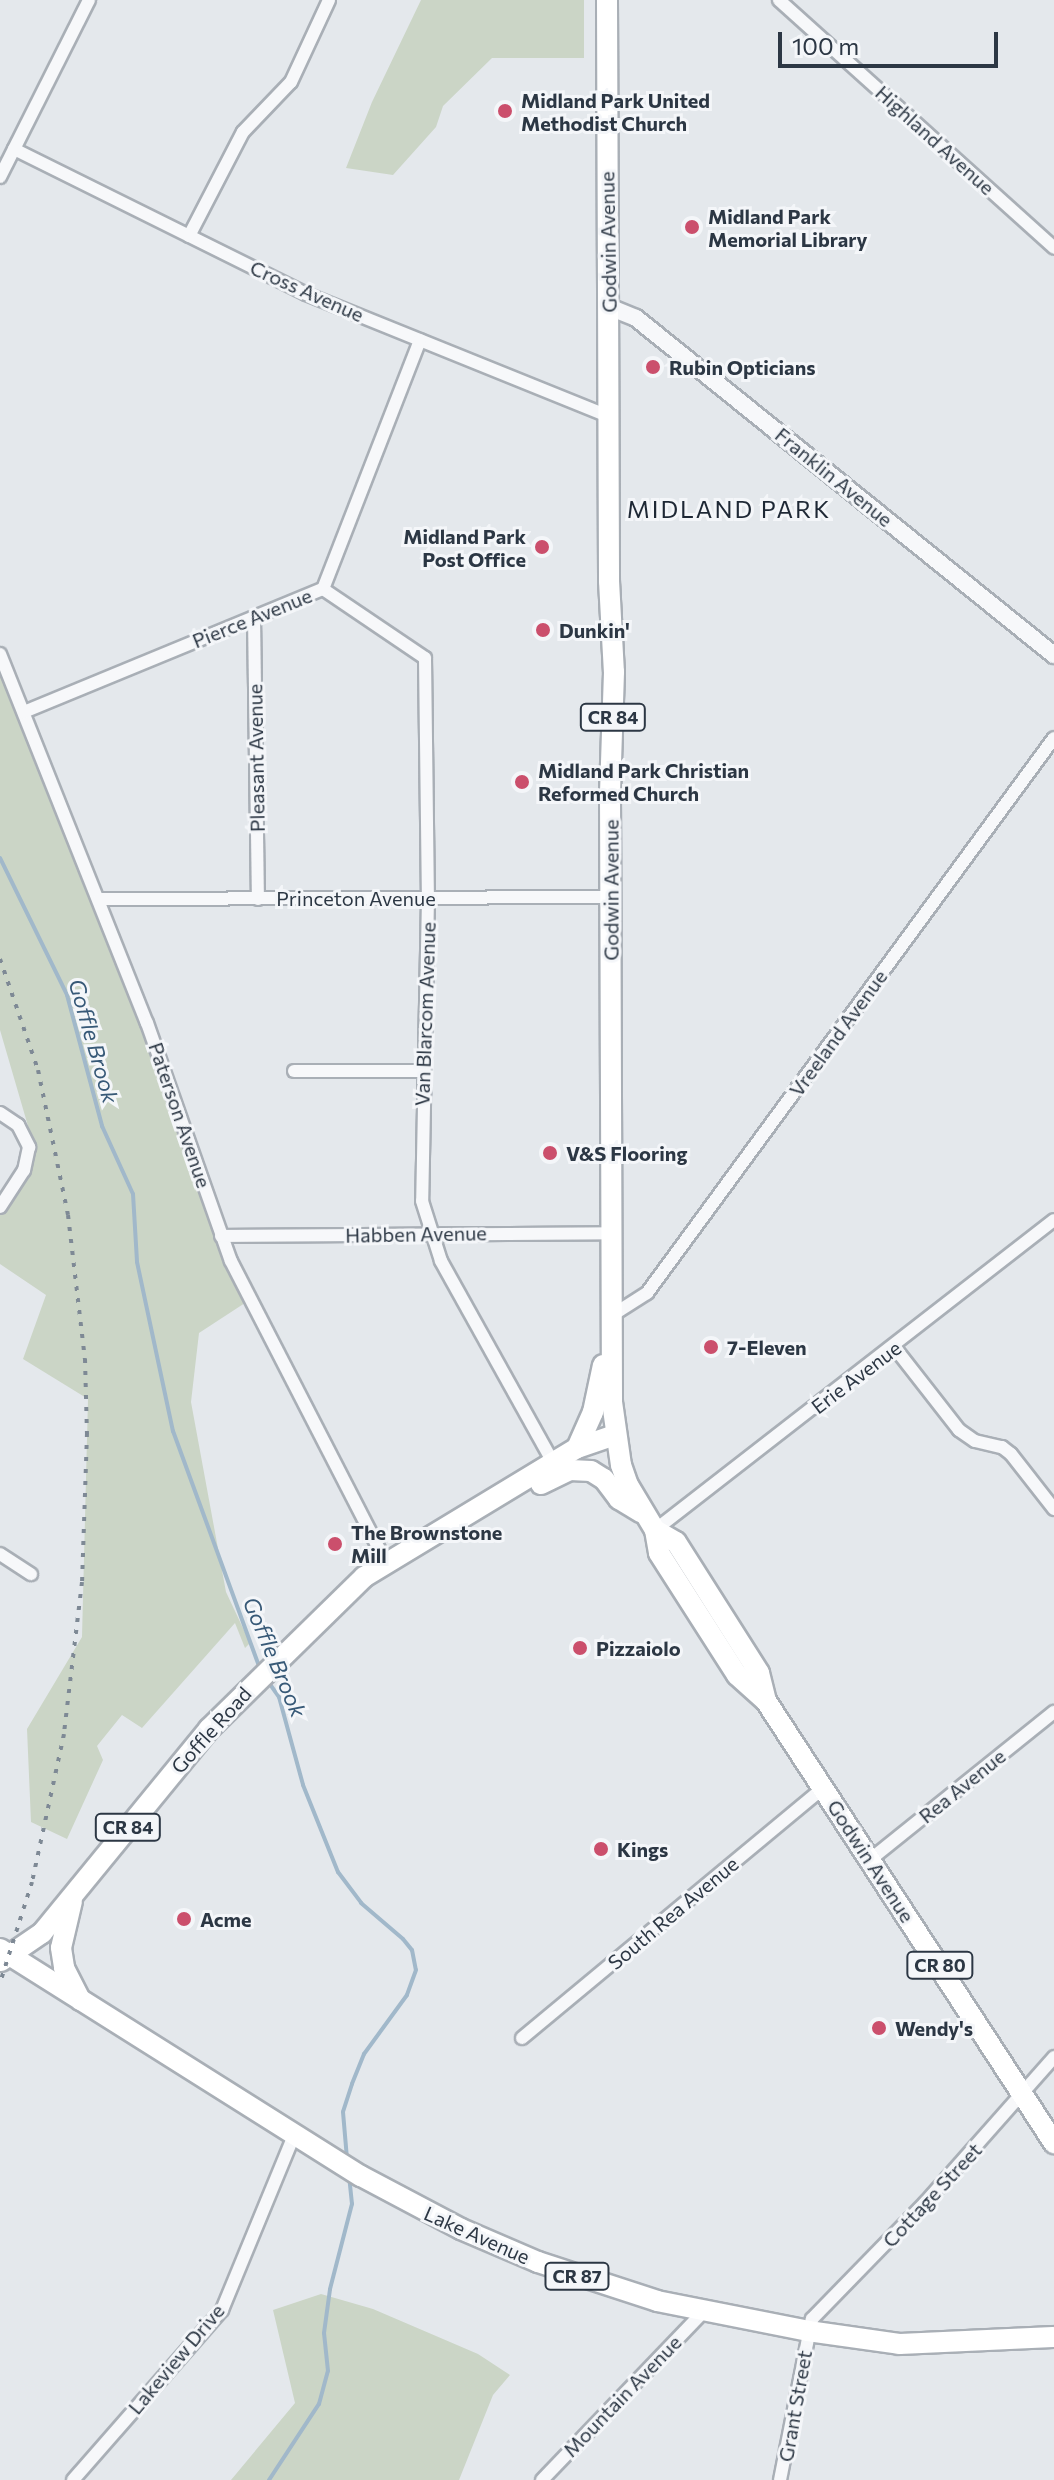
<!DOCTYPE html>
<html>
<head>
<meta charset="utf-8">
<style>
	body { margin:0 }
	#map { position:relative; width:1054px; height:2480px; overflow:hidden; background:#e4e8ec; font-family:Commissioner,sans-serif }
	div>[style] { position:absolute }
	.green>* { inset:0; background:#cbd5c6 }
	.stream>* { height:4px; margin:-2px; padding:0 2px; transform-origin:2px; border-radius:2px; background:#a1b8ca }
	.roads { filter:drop-shadow(2px 0 #a9afb6) drop-shadow(-2px 0 #a9afb6) drop-shadow(0 2px #a9afb6) drop-shadow(0 -2px #a9afb6) }
	.minor>* { height:12px; margin:-6px; padding:0 6px; transform-origin:6px; border-radius:6px; background:#f7f8fa }
	.tertiary>* { height:16px; margin:-8px; padding:0 8px; transform-origin:8px; border-radius:8px; background:#f7f8fa }
	.primary>* { height:20px; margin:-10px; padding:0 10px; transform-origin:10px; border-radius:10px; background:#fff }
	.rail>* { height:4px; margin-top:-2px; transform-origin:0; background:repeating-linear-gradient(90deg,#7e8995 0 4px,transparent 0 12px) }
	.dots>* { width:22px; height:22px; translate:-50% -50%; box-sizing:border-box; border:4px solid #f4f6f9; border-radius:50% }
	span { translate:-50% -50%; white-space:nowrap; text-align:center; line-height:1.15; -webkit-text-stroke:6px #f4f6f9; paint-order:stroke }
	.shield-label span { padding:2px 6px; background:#f4f6f9; border:2px solid; border-radius:6px; -webkit-text-stroke-width:0 }
	.shield-label { font-size:18px; color:#2c3744; font-weight:700 }
	.poi-label { font-size:20px; color:#2c3744; font-weight:700 }
	.left { translate:0 -50%; text-align:left }
	.right { translate:-100% -50%; text-align:right }
	.street-label { font-size:20px; color:#2c3744 }
	.water-label { font-size:22px; color:#375977; font-style:italic }
	.quarter-label { font-size:24px; color:#1e2835; letter-spacing:2px }
	.scale { position:absolute; left:778px; top:32px; width:220px; height:36px; box-sizing:border-box; border:4px solid #2c3744; border-top:0; padding-left:10px; font-size:24px; line-height:28px; white-space:nowrap; color:#2c3744; -webkit-text-stroke:6px #f4f6f9; paint-order:stroke }
</style>
</head>
<body>
<div id="map">
	<div class="green">
		<i style="clip-path:polygon(421px 0,584px 0,584px 58px,492px 58px,443px 106px,436px 127px,393px 175px,346px 168px,372px 102px)"></i>
		<i style="clip-path:polygon(0 655px,248px 1301px,199px 1333px,191px 1402px,226px 1592px,250px 1643px,245px 1648px,235px 1623px,142px 1728px,122px 1715px,97px 1746px,103px 1760px,67px 1839px,31px 1822px,27px 1729px,82px 1637px,88px 1399px,23px 1359px,46px 1295px,0 1264px,0 1208px,35px 1150px,0 1030px)"></i>
		<i style="clip-path:polygon(321px 2294px,373px 2309px,478px 2354px,510px 2375px,493px 2395px,459px 2480px,231px 2480px,295px 2403px,273px 2310px)"></i>
	</div>
	<div class="stream">
		<i style="left:0;top:858px;width:153px;rotate:63.9deg"></i>
		<i style="left:67px;top:995px;width:136px;rotate:75deg"></i>
		<i style="left:102px;top:1126px;width:75px;rotate:65.5deg"></i>
		<i style="left:133px;top:1194px;width:68px;rotate:86.6deg"></i>
		<i style="left:137px;top:1262px;width:173px;rotate:78deg"></i>
		<i style="left:173px;top:1431px;width:253px;rotate:69.9deg"></i>
		<i style="left:267px;top:1680px;width:21px;rotate:55deg"></i>
		<i style="left:279px;top:1697px;width:91px;rotate:74.7deg"></i>
		<i style="left:303px;top:1785px;width:94px;rotate:68.1deg"></i>
		<i style="left:338px;top:1872px;width:39px;rotate:53deg"></i>
		<i style="left:361px;top:1903px;width:55px;rotate:40.6deg"></i>
		<i style="left:403px;top:1939px;width:14px;rotate:51deg"></i>
		<i style="left:412px;top:1950px;width:20px;rotate:79deg"></i>
		<i style="left:416px;top:1970px;width:27px;rotate:110deg"></i>
		<i style="left:407px;top:1995px;width:73px;rotate:126.1deg"></i>
		<i style="left:364px;top:2054px;width:32px;rotate:112deg"></i>
		<i style="left:352px;top:2084px;width:29px;rotate:108deg"></i>
		<i style="left:343px;top:2112px;width:47px;rotate:85.1deg"></i>
		<i style="left:269px;top:2480px;width:91px;rotate:-56.7deg"></i>
		<i style="left:319px;top:2404px;width:34px;rotate:-75deg"></i>
		<i style="left:328px;top:2371px;width:38px;rotate:-96deg"></i>
		<i style="left:324px;top:2333px;width:44px;rotate:-82.2deg"></i>
		<i style="left:330px;top:2289px;width:88px;rotate:-75.5deg"></i>
		<i style="left:352px;top:2204px;width:28px;rotate:-96deg"></i>
	</div>
	<div class="roads">
		<div class="minor">
			<i style="left:779px;top:0;width:370px;rotate:42deg"></i>
			<i style="left:14px;top:149px;width:326px;rotate:26.4deg"></i>
			<i style="left:306px;top:294px;width:326px;rotate:22deg"></i>
			<i style="left:0;top:177px;width:198px;rotate:-63.3deg"></i>
			<i style="left:189px;top:236px;width:117px;rotate:-62.6deg"></i>
			<i style="left:243px;top:132px;width:69px;rotate:-46.2deg"></i>
			<i style="left:291px;top:82px;width:90px;rotate:-65.1deg"></i>
			<i style="left:323px;top:589px;width:123px;rotate:34.1deg"></i>
			<i style="left:425px;top:658px;width:240px;rotate:89.3deg"></i>
			<i style="left:428px;top:898px;width:303px;rotate:91.1deg"></i>
			<i style="left:422px;top:1201px;width:63px;rotate:72.4deg"></i>
			<i style="left:441px;top:1261px;width:230px;rotate:60.9deg"></i>
			<i style="left:254px;top:617px;width:282px;rotate:89.2deg"></i>
			<i style="left:0;top:654px;width:397px;rotate:68.3deg"></i>
			<i style="left:147px;top:1023px;width:252px;rotate:70.6deg"></i>
			<i style="left:231px;top:1261px;width:339px;rotate:62.8deg"></i>
			<i style="left:24px;top:712px;width:323px;rotate:-22.4deg"></i>
			<i style="left:323px;top:589px;width:267px;rotate:-68.7deg"></i>
			<i style="left:100px;top:899px;width:511px;rotate:-0.22deg"></i>
			<i style="left:294px;top:1071px;width:129px"></i>
			<i style="left:0;top:1113px;width:22px;rotate:34deg"></i>
			<i style="left:18px;top:1125px;width:25px;rotate:63deg"></i>
			<i style="left:29px;top:1147px;width:24px;rotate:102deg"></i>
			<i style="left:24px;top:1170px;width:44px;rotate:123deg"></i>
			<i style="left:221px;top:1236px;width:391px;rotate:-0.4deg"></i>
			<i style="left:611px;top:1316px;width:43px;rotate:-32.6deg"></i>
			<i style="left:647px;top:1293px;width:688px;rotate:-53.75deg"></i>
			<i style="left:895px;top:1348px;width:104px;rotate:52deg"></i>
			<i style="left:959px;top:1430px;width:19px;rotate:35deg"></i>
			<i style="left:975px;top:1441px;width:28px;rotate:13deg"></i>
			<i style="left:1002px;top:1447px;width:11px;rotate:38deg"></i>
			<i style="left:1011px;top:1454px;width:70px;rotate:52deg"></i>
			<i style="left:655px;top:1530px;width:505px;rotate:-37.85deg"></i>
			<i style="left:0;top:1554px;width:37px;rotate:33deg"></i>
			<i style="left:871px;top:1859px;width:235px;rotate:-38.8deg"></i>
			<i style="left:522px;top:2038px;width:391px;rotate:-39.7deg"></i>
			<i style="left:73px;top:2480px;width:226px;rotate:-48.8deg"></i>
			<i style="left:222px;top:2310px;width:189px;rotate:-67.6deg"></i>
			<i style="left:542px;top:2480px;width:233px;rotate:-46.2deg"></i>
			<i style="left:780px;top:2480px;width:164px;rotate:-78.8deg"></i>
			<i style="left:812px;top:2319px;width:162px;rotate:-45.8deg"></i>
			<i style="left:925px;top:2203px;width:195px;rotate:-48.5deg"></i>
		</div>
		<div class="tertiary">
			<i style="left:609px;top:307px;width:29px;rotate:22deg"></i>
			<i style="left:636px;top:318px;width:537px;rotate:38.88deg"></i>
		</div>
		<div class="primary">
			<i style="left:607px;top:0;width:581px;rotate:89.8deg"></i>
			<i style="left:609px;top:581px;width:91px;rotate:86.9deg"></i>
			<i style="left:614px;top:672px;width:122px;rotate:91.9deg"></i>
			<i style="left:610px;top:794px;width:608px;rotate:89.81deg"></i>
			<i style="left:612px;top:1402px;width:64px;rotate:81.9deg"></i>
			<i style="left:621px;top:1465px;width:21px;rotate:71deg"></i>
			<i style="left:628px;top:1485px;width:52px;rotate:59deg"></i>
			<i style="left:655px;top:1530px;width:24px;rotate:30deg"></i>
			<i style="left:676px;top:1542px;width:155px;rotate:57.6deg"></i>
			<i style="left:759px;top:1673px;width:29px;rotate:76deg"></i>
			<i style="left:577px;top:1448px;width:39px;rotate:-66deg"></i>
			<i style="left:593px;top:1412px;width:48px;rotate:-78deg"></i>
			<i style="left:541px;top:1484px;width:32px;rotate:-26deg"></i>
			<i style="left:570px;top:1470px;width:21px;rotate:3deg"></i>
			<i style="left:591px;top:1471px;width:15px;rotate:32deg"></i>
			<i style="left:604px;top:1479px;width:25px;rotate:53deg"></i>
			<i style="left:619px;top:1499px;width:26px;rotate:31deg"></i>
			<i style="left:655px;top:1530px;width:23px;rotate:80deg"></i>
			<i style="left:659px;top:1553px;width:145px;rotate:57.4deg"></i>
			<i style="left:737px;top:1675px;width:39px;rotate:42deg"></i>
			<i style="left:766px;top:1701px;width:528px;rotate:56.91deg"></i>
			<i style="left:72px;top:1901px;width:48px;rotate:103.2deg"></i>
			<i style="left:61px;top:1948px;width:20px;rotate:81deg"></i>
			<i style="left:64px;top:1968px;width:36px;rotate:63deg"></i>
			<i style="left:0;top:1949px;width:426px;rotate:32.2deg"></i>
			<i style="left:361px;top:2176px;width:113px;rotate:27.9deg"></i>
			<i style="left:461px;top:2229px;width:84px;rotate:23.2deg"></i>
			<i style="left:538px;top:2262px;width:125px;rotate:18.1deg"></i>
			<i style="left:657px;top:2301px;width:154px;rotate:11.2deg"></i>
			<i style="left:808px;top:2331px;width:92px;rotate:8.1deg"></i>
			<i style="left:899px;top:2344px;width:155px;rotate:-2.6deg"></i>
			<i style="left:1px;top:1961px;width:50px;rotate:-34.3deg"></i>
			<i style="left:42px;top:1933px;width:264px;rotate:-50.7deg"></i>
			<i style="left:209px;top:1729px;width:217px;rotate:-44.4deg"></i>
			<i style="left:364px;top:1577px;width:249px;rotate:-31.2deg"></i>
			<i style="left:577px;top:1448px;width:40px;rotate:-18.9deg"></i>
		</div>
	</div>
	<div class="rail">
		<i style="left:0;top:959px;width:117px;rotate:71.1deg"></i>
		<i style="left:38px;top:1070px;width:148px;rotate:78.3deg"></i>
		<i style="left:68px;top:1215px;width:145px;rotate:83.3deg"></i>
		<i style="left:85px;top:1359px;width:74px;rotate:88.5deg"></i>
		<i style="left:87px;top:1433px;width:149px;rotate:91.9deg"></i>
		<i style="left:82px;top:1582px;width:153px;rotate:96.8deg"></i>
		<i style="left:64px;top:1734px;width:151px;rotate:102.2deg"></i>
		<i style="left:32px;top:1882px;width:106px;rotate:107.6deg"></i>
	</div>
	<div class="dots">
		<i style="left:505px;top:111px;background:#cb4f6c"></i>
		<i style="left:692px;top:227px;background:#cb4f6c"></i>
		<i style="left:653px;top:367px;background:#cb4f6c"></i>
		<i style="left:542px;top:547px;background:#cb4f6c"></i>
		<i style="left:543px;top:630px;background:#cb4f6c"></i>
		<i style="left:522px;top:782px;background:#cb4f6c"></i>
		<i style="left:550px;top:1153px;background:#cb4f6c"></i>
		<i style="left:711px;top:1347px;background:#cb4f6c"></i>
		<i style="left:335px;top:1544px;background:#cb4f6c"></i>
		<i style="left:580px;top:1648px;background:#cb4f6c"></i>
		<i style="left:601px;top:1849px;background:#cb4f6c"></i>
		<i style="left:184px;top:1919px;background:#cb4f6c"></i>
		<i style="left:879px;top:2028px;background:#cb4f6c"></i>
	</div>
	<div class="shield-label">
		<span style="left:613px;top:717px">CR 84</span>
		<span style="left:128px;top:1827px">CR 84</span>
		<span style="left:940px;top:1965px">CR 80</span>
		<span style="left:577px;top:2276px">CR 87</span>
	</div>
	<div class="poi-label">
		<span class="left" style="left:521px;top:112px">Midland Park United<br>Methodist Church</span>
		<span class="left" style="left:708px;top:228px">Midland Park<br>Memorial Library</span>
		<span class="left" style="left:669px;top:367px">Rubin Opticians</span>
		<span class="right" style="left:526px;top:548px">Midland Park<br>Post Office</span>
		<span class="left" style="left:559px;top:630px">Dunkin'</span>
		<span class="left" style="left:538px;top:782px">Midland Park Christian<br>Reformed Church</span>
		<span class="left" style="left:566px;top:1153px">V&amp;S Flooring</span>
		<span class="left" style="left:727px;top:1347px">7-Eleven</span>
		<span class="left" style="left:351px;top:1544px">The Brownstone<br>Mill</span>
		<span class="left" style="left:596px;top:1648px">Pizzaiolo</span>
		<span class="left" style="left:617px;top:1849px">Kings</span>
		<span class="left" style="left:200px;top:1919px">Acme</span>
		<span class="left" style="left:895px;top:2028px">Wendy's</span>
	</div>
	<div class="street-label">
		<span style="left:935px;top:140px;rotate:42deg">Highland Avenue</span>
		<span style="left:608px;top:242px;rotate:-91deg">Godwin Avenue</span>
		<span style="left:307px;top:291px;rotate:24deg">Cross Avenue</span>
		<span style="left:834px;top:477px;rotate:39deg">Franklin Avenue</span>
		<span style="left:252px;top:618px;rotate:-22deg">Pierce Avenue</span>
		<span style="left:256px;top:758px;rotate:-91deg">Pleasant Avenue</span>
		<span style="left:611px;top:890px;rotate:-90deg">Godwin Avenue</span>
		<span style="left:356px;top:898px">Princeton Avenue</span>
		<span style="left:425px;top:1014px;rotate:-88deg">Van Blarcom Avenue</span>
		<span style="left:838px;top:1033px;rotate:-54deg">Vreeland Avenue</span>
		<span style="left:180px;top:1115px;rotate:71deg">Paterson Avenue</span>
		<span style="left:416px;top:1234px;rotate:-1deg">Habben Avenue</span>
		<span style="left:856px;top:1377px;rotate:-37deg">Erie Avenue</span>
		<span style="left:211px;top:1730px;rotate:-48deg">Goffle Road</span>
		<span style="left:962px;top:1786px;rotate:-39deg">Rea Avenue</span>
		<span style="left:871px;top:1861px;rotate:57deg">Godwin Avenue</span>
		<span style="left:673px;top:1913px;rotate:-40deg">South Rea Avenue</span>
		<span style="left:932px;top:2195px;rotate:-47deg">Cottage Street</span>
		<span style="left:477px;top:2235px;rotate:24deg">Lake Avenue</span>
		<span style="left:176px;top:2359px;rotate:-50deg">Lakeview Drive</span>
		<span style="left:622px;top:2396px;rotate:-46deg">Mountain Avenue</span>
		<span style="left:795px;top:2406px;rotate:-80deg">Grant Street</span>
	</div>
	<div class="water-label">
		<span style="left:94px;top:1041px;rotate:74deg">Goffle Brook</span>
		<span style="left:275px;top:1657px;rotate:67deg">Goffle Brook</span>
	</div>
	<div class="quarter-label">
		<span style="left:729px;top:509px">MIDLAND PARK</span>
	</div>
	<div class="scale">100 m</div>
</div>
</body>
</html>
